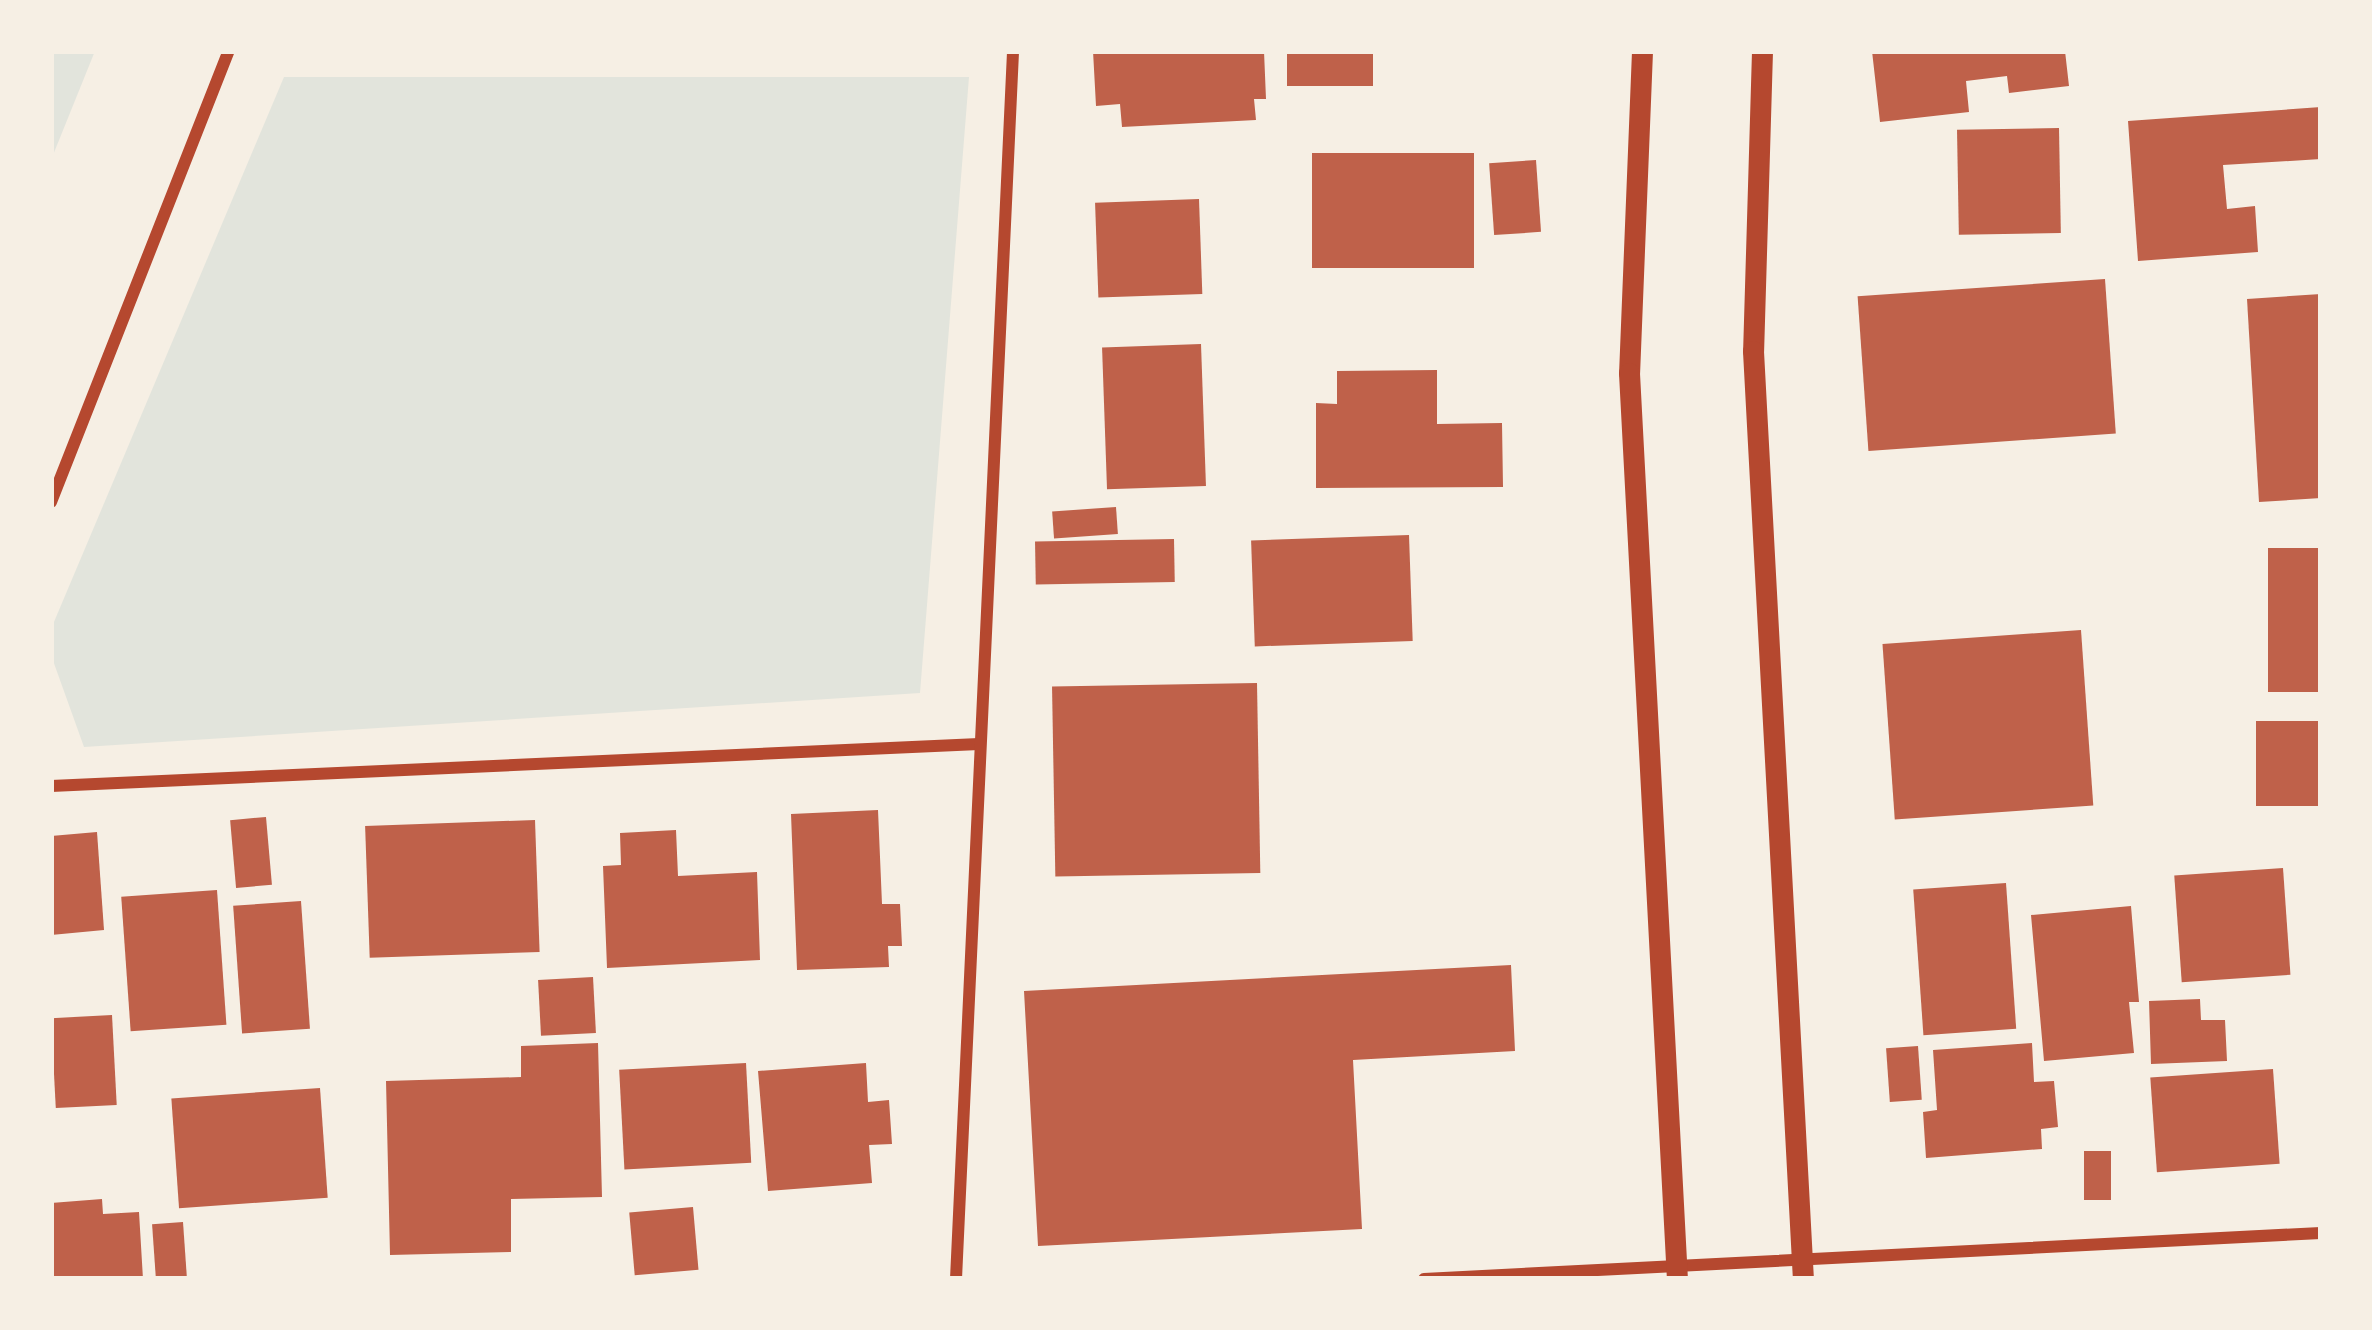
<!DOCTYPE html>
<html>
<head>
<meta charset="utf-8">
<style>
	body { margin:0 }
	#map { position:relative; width:2372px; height:1330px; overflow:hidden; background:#f6efe4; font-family:Helvetica,sans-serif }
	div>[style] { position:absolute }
	.green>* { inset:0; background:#e2e4dc }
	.building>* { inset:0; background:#bf614a; transform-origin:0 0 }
	.minor>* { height:12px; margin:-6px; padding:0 6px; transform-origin:6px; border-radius:6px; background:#b5482f }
	.tertiary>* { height:21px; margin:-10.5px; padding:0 10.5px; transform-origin:10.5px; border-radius:10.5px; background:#b5482f }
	span { translate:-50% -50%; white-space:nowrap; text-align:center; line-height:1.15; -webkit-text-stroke:12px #f6efe4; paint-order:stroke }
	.frame { position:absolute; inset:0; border:54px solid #f6efe4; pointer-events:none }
</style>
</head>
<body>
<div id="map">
	<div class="green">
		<i style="clip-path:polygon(51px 51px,95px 51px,51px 160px)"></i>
		<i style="clip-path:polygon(284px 77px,969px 77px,920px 693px,84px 747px,51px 655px,51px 629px)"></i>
	</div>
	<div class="building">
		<i style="clip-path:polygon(1093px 51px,1264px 51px,1266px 99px,1254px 99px,1256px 120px,1122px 127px,1120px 104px,1096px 106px)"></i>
		<i style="left:1287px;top:51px;width:86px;height:35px"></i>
		<i style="clip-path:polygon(1872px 51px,2065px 51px,2069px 86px,2009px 93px,2007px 76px,1966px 81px,1969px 112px,1880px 122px)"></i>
		<i style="clip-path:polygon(2321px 107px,2321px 159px,2223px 165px,2227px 209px,2255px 206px,2258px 252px,2138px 261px,2128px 121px)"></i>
		<i style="left:2059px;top:128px;width:105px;height:102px;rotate:89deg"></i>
		<i style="left:1474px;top:153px;width:115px;height:162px;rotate:90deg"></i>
		<i style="left:1536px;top:160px;width:72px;height:47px;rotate:86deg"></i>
		<i style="left:1199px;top:199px;width:95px;height:104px;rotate:88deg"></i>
		<i style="left:2105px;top:279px;width:155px;height:248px;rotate:86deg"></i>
		<i style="clip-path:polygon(2321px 294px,2321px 498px,2259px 502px,2247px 299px)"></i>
		<i style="left:1201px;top:344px;width:142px;height:99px;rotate:88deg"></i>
		<i style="clip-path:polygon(1437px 370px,1437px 424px,1502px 423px,1503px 487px,1316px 488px,1316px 403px,1337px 404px,1337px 371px)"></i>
		<i style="left:1116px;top:507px;width:27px;height:64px;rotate:86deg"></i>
		<i style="left:1409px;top:535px;width:106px;height:158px;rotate:88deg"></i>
		<i style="left:1174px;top:539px;width:43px;height:139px;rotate:89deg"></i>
		<i style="left:2321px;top:548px;width:144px;height:53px;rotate:90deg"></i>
		<i style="left:2081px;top:630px;width:176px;height:199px;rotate:86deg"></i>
		<i style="left:1257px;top:683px;width:190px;height:205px;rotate:89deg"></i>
		<i style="left:2321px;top:721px;width:85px;height:65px;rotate:90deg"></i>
		<i style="clip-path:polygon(878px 810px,882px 904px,900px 904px,902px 946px,888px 946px,889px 967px,797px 970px,791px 814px)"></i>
		<i style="left:266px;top:817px;width:68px;height:36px;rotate:85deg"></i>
		<i style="left:535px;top:820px;width:132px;height:170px;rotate:88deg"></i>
		<i style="clip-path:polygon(676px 830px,678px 876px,757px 872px,760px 960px,607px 968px,603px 866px,621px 865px,620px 833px)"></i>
		<i style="clip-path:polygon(97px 832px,104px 930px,51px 935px,51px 836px)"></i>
		<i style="left:2283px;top:868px;width:107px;height:109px;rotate:86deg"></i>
		<i style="left:2006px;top:883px;width:146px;height:93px;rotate:86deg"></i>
		<i style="left:217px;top:890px;width:135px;height:96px;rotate:86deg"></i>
		<i style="left:301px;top:901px;width:128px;height:68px;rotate:86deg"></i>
		<i style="clip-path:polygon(2131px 906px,2139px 1002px,2129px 1002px,2134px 1053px,2044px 1061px,2031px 915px)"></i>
		<i style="clip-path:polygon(1511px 965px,1515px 1051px,1353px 1060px,1362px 1229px,1038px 1246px,1024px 991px)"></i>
		<i style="left:593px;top:977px;width:56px;height:55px;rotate:87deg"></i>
		<i style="clip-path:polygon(2200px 999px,2201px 1020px,2225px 1020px,2227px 1061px,2151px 1064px,2149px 1001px)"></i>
		<i style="left:112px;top:1015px;width:90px;height:61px;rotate:87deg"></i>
		<i style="clip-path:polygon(598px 1043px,602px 1197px,511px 1199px,511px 1252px,390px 1255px,386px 1081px,521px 1077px,521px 1046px)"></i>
		<i style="clip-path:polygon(2032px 1043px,2034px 1082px,2054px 1081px,2058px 1127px,2041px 1129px,2042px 1149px,1926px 1158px,1923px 1112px,1937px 1110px,1933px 1050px)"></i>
		<i style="left:1918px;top:1046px;width:54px;height:32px;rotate:86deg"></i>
		<i style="left:746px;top:1063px;width:100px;height:127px;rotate:87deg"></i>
		<i style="clip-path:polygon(866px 1063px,868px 1102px,889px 1100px,892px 1144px,869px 1145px,872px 1183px,768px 1191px,758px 1071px)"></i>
		<i style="left:2273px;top:1069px;width:95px;height:123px;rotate:86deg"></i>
		<i style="left:320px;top:1088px;width:110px;height:149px;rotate:86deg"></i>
		<i style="left:2084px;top:1151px;width:27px;height:49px"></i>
		<i style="clip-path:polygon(102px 1199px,103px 1214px,139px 1212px,143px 1279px,51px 1279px,51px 1203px)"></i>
		<i style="left:693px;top:1207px;width:63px;height:64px;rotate:85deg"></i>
		<i style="left:183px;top:1222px;width:57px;height:31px;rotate:86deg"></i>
	</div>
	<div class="minor">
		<i style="left:51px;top:502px;width:485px;rotate:-68.5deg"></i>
		<i style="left:51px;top:786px;width:929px;rotate:-2.59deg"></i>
		<i style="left:956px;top:1279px;width:1229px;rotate:-87.34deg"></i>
		<i style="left:1424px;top:1279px;width:898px;rotate:-2.94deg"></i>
	</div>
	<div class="tertiary">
		<i style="left:1642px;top:51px;width:322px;rotate:92.3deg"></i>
		<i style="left:1629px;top:373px;width:907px;rotate:86.97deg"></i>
		<i style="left:1762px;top:51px;width:300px;rotate:91.7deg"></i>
		<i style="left:1753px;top:351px;width:929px;rotate:86.92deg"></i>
	</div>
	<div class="frame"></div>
</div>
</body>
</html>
